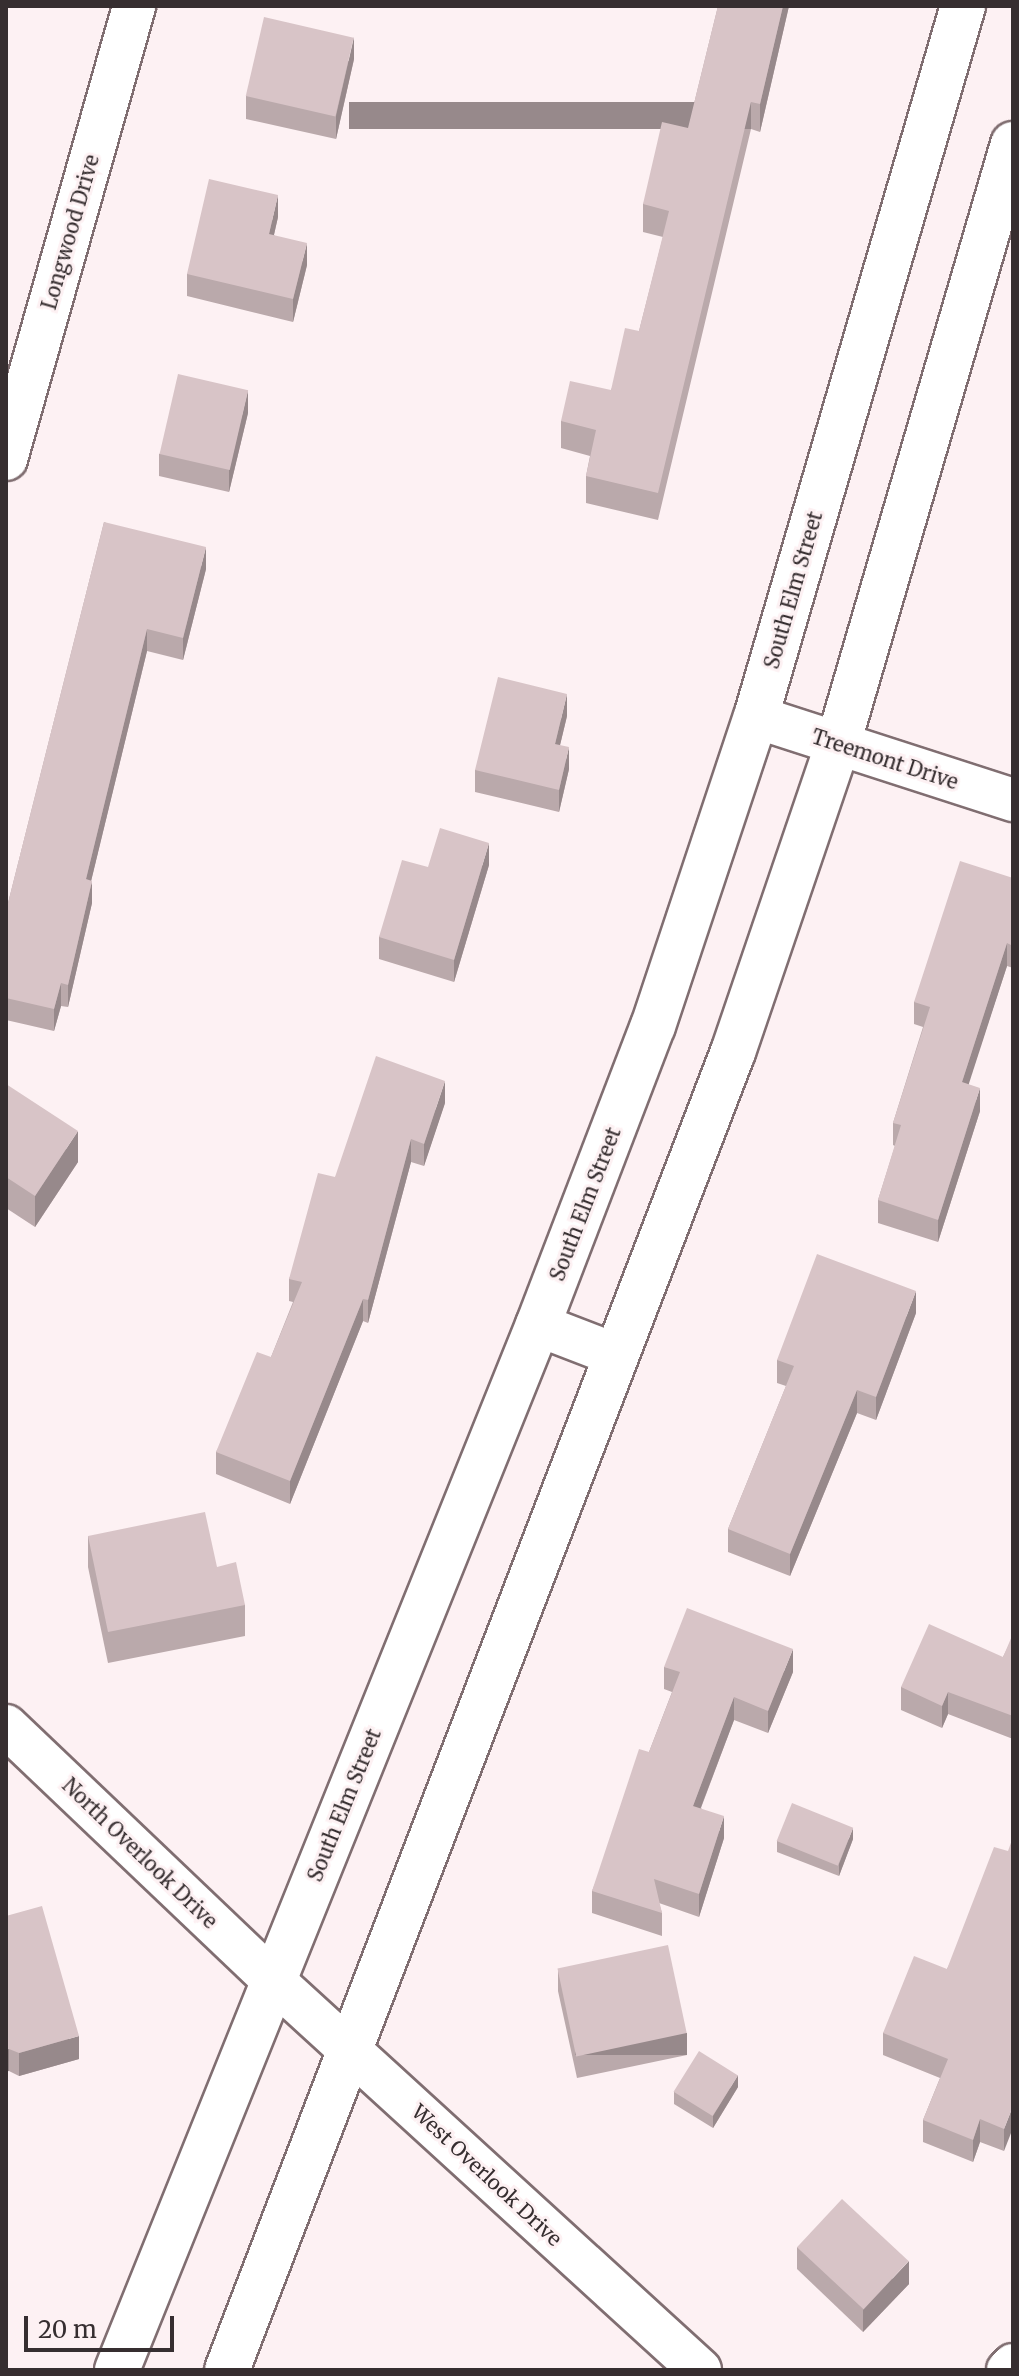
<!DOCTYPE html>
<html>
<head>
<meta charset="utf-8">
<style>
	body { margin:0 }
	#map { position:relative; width:1019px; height:2376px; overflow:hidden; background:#fdf1f3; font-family:Merriweather,serif }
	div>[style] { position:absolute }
	.roads { filter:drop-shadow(2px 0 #806e71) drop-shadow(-2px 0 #806e71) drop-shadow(0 2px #806e71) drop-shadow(0 -2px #806e71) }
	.street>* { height:42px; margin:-21px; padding:0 21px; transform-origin:21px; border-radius:21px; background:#fff }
	.secondary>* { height:44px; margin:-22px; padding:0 22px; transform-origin:22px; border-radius:22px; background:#fff }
	.wall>* { inset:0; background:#baa9ab }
	.shaded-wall>* { inset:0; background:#97898b; transform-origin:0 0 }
	.building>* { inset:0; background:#d8c4c7; transform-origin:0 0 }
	span { translate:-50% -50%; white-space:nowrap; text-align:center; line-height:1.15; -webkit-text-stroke:6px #fdf1f3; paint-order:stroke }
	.street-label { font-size:20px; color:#362e30 }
	.frame { position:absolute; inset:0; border:8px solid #362e30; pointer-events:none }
	.scale { position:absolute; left:24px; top:2316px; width:150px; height:36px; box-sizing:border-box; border:4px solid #362e30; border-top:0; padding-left:10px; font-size:24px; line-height:28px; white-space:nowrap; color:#362e30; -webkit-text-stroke:6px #fdf1f3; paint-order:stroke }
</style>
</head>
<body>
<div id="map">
	<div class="roads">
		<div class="street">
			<i style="left:6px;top:459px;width:471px;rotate:-74.2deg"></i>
			<i style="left:756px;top:717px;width:270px;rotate:17.9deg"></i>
			<i style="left:538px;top:1325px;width:84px;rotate:21deg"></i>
			<i style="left:6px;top:1726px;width:370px;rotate:43.6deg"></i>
			<i style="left:274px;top:1981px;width:577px;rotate:42.4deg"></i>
			<i style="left:1008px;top:2370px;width:7px;rotate:-45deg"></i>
		</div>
		<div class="secondary">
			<i style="left:117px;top:2370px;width:1127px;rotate:-68.06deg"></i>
			<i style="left:538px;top:1325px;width:320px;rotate:-69deg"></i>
			<i style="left:653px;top:1026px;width:326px;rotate:-71.6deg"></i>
			<i style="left:756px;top:717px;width:741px;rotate:-73.77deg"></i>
			<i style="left:227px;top:2370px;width:1412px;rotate:-69deg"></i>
			<i style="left:733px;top:1052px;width:325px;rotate:-71.2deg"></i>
			<i style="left:838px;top:744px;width:625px;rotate:-73.74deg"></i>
		</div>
	</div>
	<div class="wall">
		<i style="clip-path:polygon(718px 6px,789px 6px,760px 132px,751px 129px,658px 520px,586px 503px,586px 476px,590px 456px,561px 448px,561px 421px,611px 390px,639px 331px,663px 237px,643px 232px,643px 204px,688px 128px)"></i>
		<i style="clip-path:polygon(354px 59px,336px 139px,246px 119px,246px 96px)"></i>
		<i style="clip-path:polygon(278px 217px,274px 235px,307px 265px,293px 322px,187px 296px,187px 274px)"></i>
		<i style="clip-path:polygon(248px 413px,229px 492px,159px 476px,159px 454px)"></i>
		<i style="clip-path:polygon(104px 522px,206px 569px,183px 660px,147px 651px,91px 881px,92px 903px,68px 1007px,61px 1006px,54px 1031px,6px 1020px,6px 911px)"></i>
		<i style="clip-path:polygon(567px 716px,560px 745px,569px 769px,559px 812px,475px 792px,475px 770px)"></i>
		<i style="clip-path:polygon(489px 865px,454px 982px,379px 959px,379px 937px,428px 867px)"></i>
		<i style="clip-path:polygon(1013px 878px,1013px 968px,1007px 966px,968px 1084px,980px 1111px,938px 1242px,878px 1223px,878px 1200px,895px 1146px,893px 1145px,893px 1123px,923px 1027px,914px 1024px,914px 1002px)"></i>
		<i style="clip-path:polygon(6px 1084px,78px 1162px,35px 1227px,6px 1208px)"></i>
		<i style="clip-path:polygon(445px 1103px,424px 1166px,411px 1162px,368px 1323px,363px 1321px,290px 1504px,216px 1474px,216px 1452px,271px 1357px,293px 1302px,289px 1301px,289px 1279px,335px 1177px)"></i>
		<i style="clip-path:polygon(916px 1313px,876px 1420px,857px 1413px,790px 1576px,728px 1552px,728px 1529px,786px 1386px,777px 1383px,777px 1360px)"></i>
		<i style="clip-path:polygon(88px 1536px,217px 1567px,245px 1605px,245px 1636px,108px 1663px,88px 1567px)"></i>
		<i style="clip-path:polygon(1013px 1637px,1013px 1739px,948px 1714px,942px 1728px,901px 1710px,901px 1687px,1003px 1657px)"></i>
		<i style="clip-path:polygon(664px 1667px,793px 1672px,768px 1733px,734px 1720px,701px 1808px,724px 1838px,699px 1917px,659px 1903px,662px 1913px,662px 1936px,592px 1913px,592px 1891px,649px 1752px,672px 1692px,664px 1689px)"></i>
		<i style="clip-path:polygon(853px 1839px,839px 1876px,777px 1852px,777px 1841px)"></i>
		<i style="clip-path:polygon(1008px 1851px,1004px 2151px,980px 2142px,973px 2162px,923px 2142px,923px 2120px,940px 2078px,883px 2055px,883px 2033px,947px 1969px)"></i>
		<i style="clip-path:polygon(6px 1916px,79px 2059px,19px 2076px,9px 2071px,6px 2072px)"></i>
		<i style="clip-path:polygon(558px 1969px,687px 2055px,577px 2078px,558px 1991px)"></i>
		<i style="clip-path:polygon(738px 2087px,713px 2128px,674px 2104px,674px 2092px)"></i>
		<i style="clip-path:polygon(797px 2247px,909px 2284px,863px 2332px,797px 2269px)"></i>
	</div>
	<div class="shaded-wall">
		<i style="clip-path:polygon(783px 6px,789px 6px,760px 132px,760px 104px)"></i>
		<i style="clip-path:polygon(354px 37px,354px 59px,336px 139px,336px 116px)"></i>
		<i style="left:751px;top:102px;width:27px;height:402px;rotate:90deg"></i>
		<i style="clip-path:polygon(278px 195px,278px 217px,269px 256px,269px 234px)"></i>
		<i style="clip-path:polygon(307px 243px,307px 265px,293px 322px,293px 299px)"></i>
		<i style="clip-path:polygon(248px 390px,248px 413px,229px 492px,229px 470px)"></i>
		<i style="clip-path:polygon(206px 547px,206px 569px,183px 660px,183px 638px)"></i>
		<i style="clip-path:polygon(147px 629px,147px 651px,86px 902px,86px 879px)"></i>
		<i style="clip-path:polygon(567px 694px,567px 716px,555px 766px,555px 744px)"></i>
		<i style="clip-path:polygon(569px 747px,569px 769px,559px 812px,559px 790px)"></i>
		<i style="clip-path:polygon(489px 843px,489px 865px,454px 982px,454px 960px)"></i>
		<i style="clip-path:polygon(92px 881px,92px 903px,68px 1007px,68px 985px)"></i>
		<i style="clip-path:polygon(1007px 943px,1007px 966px,962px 1105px,962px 1082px)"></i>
		<i style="clip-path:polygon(61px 983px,61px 1006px,54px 1031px,54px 1009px)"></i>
		<i style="clip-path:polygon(445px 1081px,445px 1103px,424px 1166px,424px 1144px)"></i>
		<i style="clip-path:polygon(980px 1088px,980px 1111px,938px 1242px,938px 1220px)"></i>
		<i style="clip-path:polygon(78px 1131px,78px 1162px,35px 1227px,35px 1196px)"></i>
		<i style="clip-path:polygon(411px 1139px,411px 1162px,368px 1323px,368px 1300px)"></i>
		<i style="clip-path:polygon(916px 1291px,916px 1313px,876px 1420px,876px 1397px)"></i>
		<i style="clip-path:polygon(363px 1299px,363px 1321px,290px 1504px,290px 1481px)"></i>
		<i style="clip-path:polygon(857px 1390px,857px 1413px,790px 1576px,790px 1554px)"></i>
		<i style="clip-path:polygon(793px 1649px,793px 1672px,768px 1733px,768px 1711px)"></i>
		<i style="clip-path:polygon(948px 1692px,948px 1714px,942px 1728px,942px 1706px)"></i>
		<i style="clip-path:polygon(734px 1697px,734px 1720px,693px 1828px,693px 1806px)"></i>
		<i style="clip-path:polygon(724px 1816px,724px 1838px,699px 1917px,699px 1894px)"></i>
		<i style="clip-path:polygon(853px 1828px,853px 1839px,839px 1876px,839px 1864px)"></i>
		<i style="left:687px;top:2033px;width:22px;height:112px;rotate:90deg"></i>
		<i style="clip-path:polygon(79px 2036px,79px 2059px,19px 2076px,19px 2053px)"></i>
		<i style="left:9px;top:2049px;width:22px;height:3px;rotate:90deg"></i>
		<i style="clip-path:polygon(738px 2075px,738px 2087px,713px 2128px,713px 2116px)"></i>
		<i style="clip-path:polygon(1013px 2106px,1013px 2128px,1004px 2151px,1004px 2129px)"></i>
		<i style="clip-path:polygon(980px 2119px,980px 2142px,973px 2162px,973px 2140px)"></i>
		<i style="clip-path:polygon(909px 2261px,909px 2284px,863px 2332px,863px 2310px)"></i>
	</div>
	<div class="building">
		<i style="clip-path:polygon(718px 6px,783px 6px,760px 104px,751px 102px,658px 493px,586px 476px,596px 430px,561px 421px,570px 381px,611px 390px,625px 328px,639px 331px,669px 211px,643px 204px,662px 122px,688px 128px)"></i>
		<i style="left:264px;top:17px;width:92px;height:81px;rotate:13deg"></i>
		<i style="clip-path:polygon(209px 179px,278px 195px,269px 234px,307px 243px,293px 299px,187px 274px)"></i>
		<i style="left:178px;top:374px;width:72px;height:82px;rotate:13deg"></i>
		<i style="clip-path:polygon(104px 522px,206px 547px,183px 638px,147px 629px,86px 879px,92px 881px,68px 985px,61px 983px,54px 1009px,6px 998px,6px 911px)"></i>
		<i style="clip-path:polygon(498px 677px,567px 694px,555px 744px,569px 747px,559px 790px,475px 770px)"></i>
		<i style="clip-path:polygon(440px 828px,489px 843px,454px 960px,379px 937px,402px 860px,428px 867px)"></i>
		<i style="clip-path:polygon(960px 861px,1013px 878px,1013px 946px,1007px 943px,962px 1082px,980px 1088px,938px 1220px,878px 1200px,901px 1125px,893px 1123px,930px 1007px,914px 1002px)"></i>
		<i style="clip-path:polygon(376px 1056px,445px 1081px,424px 1144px,411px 1139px,368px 1300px,363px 1299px,290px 1481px,216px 1452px,257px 1352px,271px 1357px,302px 1282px,289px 1279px,318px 1173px,335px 1177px)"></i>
		<i style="clip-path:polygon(6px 1084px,78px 1131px,35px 1196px,6px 1177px)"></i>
		<i style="clip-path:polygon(817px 1254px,916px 1291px,876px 1397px,857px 1390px,790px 1554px,728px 1529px,794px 1366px,777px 1360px)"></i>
		<i style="clip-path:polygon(205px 1512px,217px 1567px,236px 1562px,245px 1605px,108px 1632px,88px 1536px)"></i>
		<i style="clip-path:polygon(687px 1608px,793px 1649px,768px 1711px,734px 1697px,693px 1806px,724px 1816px,699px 1894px,654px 1879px,662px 1913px,592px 1891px,639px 1749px,649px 1752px,680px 1672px,664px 1667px)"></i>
		<i style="clip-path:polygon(929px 1624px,1003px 1657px,1012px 1636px,1013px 1637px,1013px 1716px,948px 1692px,942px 1706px,901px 1687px)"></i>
		<i style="left:792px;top:1803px;width:66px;height:41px;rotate:22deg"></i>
		<i style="clip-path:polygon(1013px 1837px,1013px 2106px,1004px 2129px,980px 2119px,973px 2140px,923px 2120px,948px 2059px,883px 2033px,914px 1956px,947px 1969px,994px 1847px,1008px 1851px)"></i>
		<i style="clip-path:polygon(42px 1906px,79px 2036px,19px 2053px,9px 2049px,6px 2050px,6px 1916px)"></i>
		<i style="left:668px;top:1945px;width:90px;height:113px;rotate:78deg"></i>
		<i style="left:699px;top:2051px;width:46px;height:48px;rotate:32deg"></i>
		<i style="left:842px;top:2199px;width:91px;height:66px;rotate:43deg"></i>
	</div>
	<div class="street-label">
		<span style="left:70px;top:232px;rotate:-74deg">Longwood Drive</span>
		<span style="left:793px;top:590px;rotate:-74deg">South Elm Street</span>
		<span style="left:885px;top:759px;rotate:18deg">Treemont Drive</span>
		<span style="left:585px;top:1204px;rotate:-69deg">South Elm Street</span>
		<span style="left:344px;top:1805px;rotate:-68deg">South Elm Street</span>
		<span style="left:140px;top:1853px;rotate:44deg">North Overlook Drive</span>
		<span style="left:487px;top:2175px;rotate:43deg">West Overlook Drive</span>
	</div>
	<div class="frame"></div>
	<div class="scale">20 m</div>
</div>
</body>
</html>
